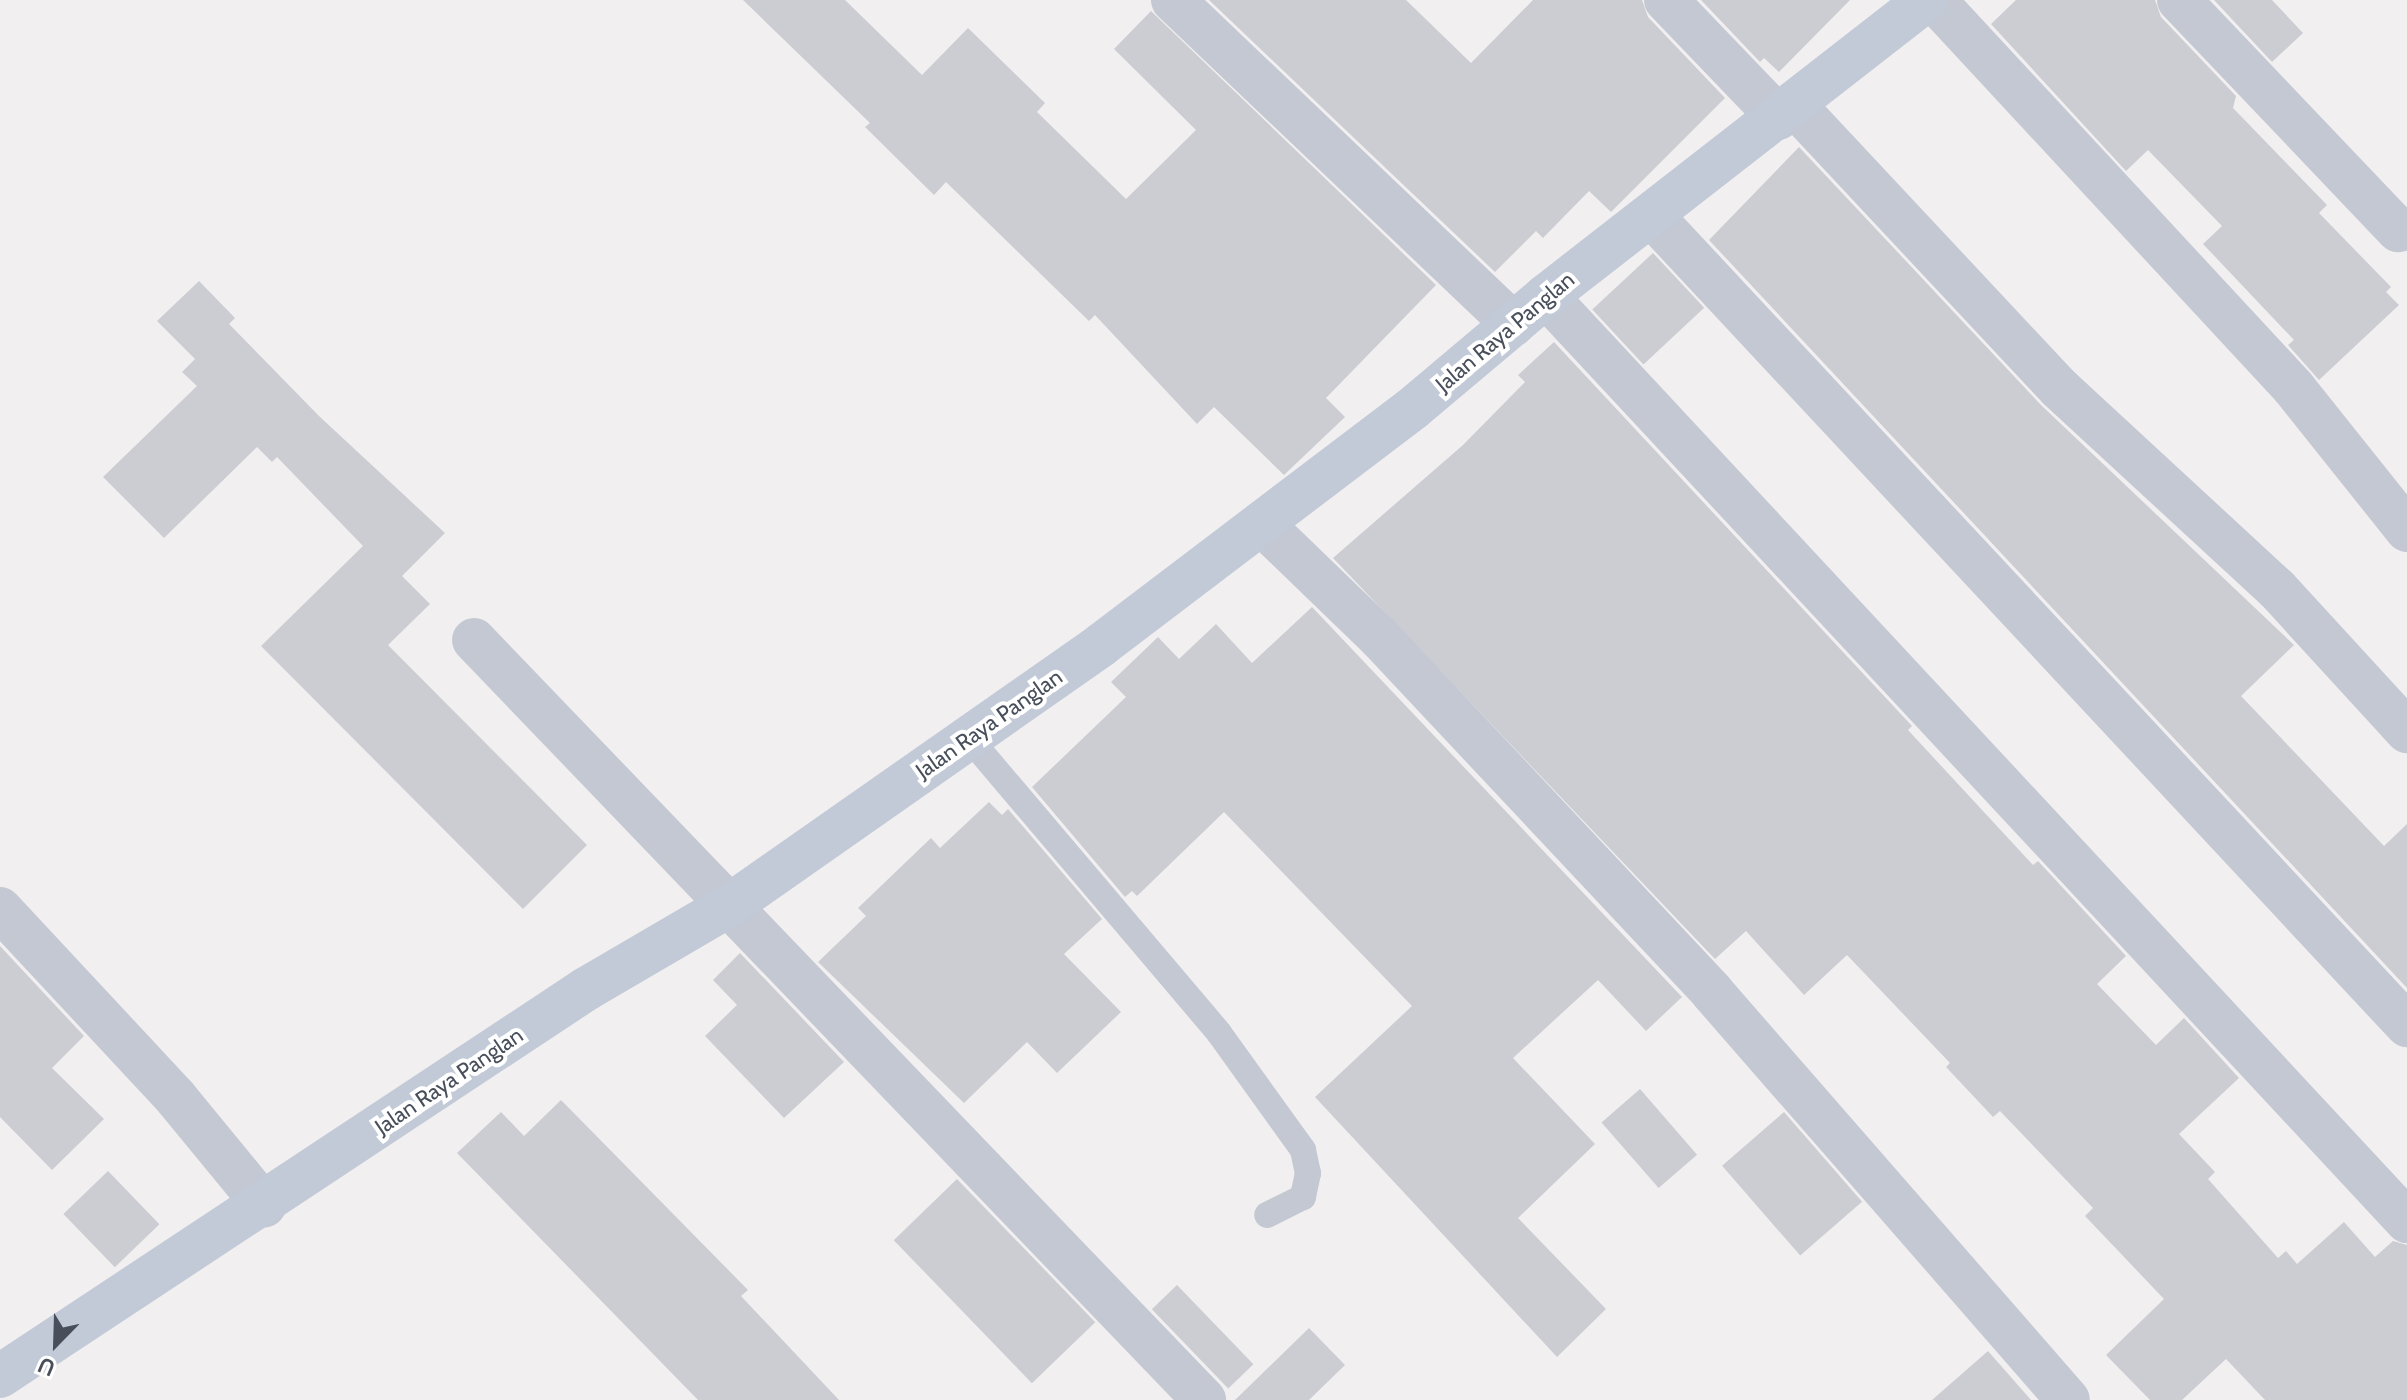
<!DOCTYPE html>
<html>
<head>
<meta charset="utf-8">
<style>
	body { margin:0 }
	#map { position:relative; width:2407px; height:1400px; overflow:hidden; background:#f1efef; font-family:Cabin,sans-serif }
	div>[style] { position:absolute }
	.building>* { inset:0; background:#cccdd3; transform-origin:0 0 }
	.lane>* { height:26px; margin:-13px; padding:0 13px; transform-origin:13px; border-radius:13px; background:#c3c8d3 }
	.street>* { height:44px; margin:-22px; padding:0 22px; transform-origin:22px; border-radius:22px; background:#c3c8d3 }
	.secondary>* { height:44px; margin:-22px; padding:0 22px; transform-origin:22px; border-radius:22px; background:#c2c9d7 }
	span { translate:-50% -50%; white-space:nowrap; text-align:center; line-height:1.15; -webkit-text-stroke:8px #fff; paint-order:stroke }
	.street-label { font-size:22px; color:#484f5b }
	.north { position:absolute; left:16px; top:1304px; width:80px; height:80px; -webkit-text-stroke:6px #fff; paint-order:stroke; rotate:203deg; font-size:22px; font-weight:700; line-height:32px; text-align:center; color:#484f5b }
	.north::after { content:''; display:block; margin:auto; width:28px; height:36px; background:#484f5b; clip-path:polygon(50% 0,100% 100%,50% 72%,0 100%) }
</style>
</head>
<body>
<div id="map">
	<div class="building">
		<i style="clip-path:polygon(743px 0,845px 0,922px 75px,968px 28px,1045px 103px,1037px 112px,1126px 199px,1196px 130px,1114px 49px,1151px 11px,1436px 285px,1326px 398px,1345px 417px,1284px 475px,1214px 407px,1197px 424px,1095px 315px,1089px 321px,946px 182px,934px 195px,865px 127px,870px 123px)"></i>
		<i style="clip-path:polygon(1209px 0,1406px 0,1471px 63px,1533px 0,1642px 0,1648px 17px,1725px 98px,1611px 212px,1589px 191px,1543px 238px,1536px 231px,1495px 272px)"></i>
		<i style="clip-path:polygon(1701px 0,1850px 0,1779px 72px,1764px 58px,1760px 62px)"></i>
		<i style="clip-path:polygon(2016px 0,2155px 0,2161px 17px,2236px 96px,2233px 108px,2327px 205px,2319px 213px,2391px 287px,2386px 292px,2399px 305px,2319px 380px,2288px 345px,2294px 340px,2203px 244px,2222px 226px,2148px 150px,2126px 171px,1991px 24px)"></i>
		<i style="clip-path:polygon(2214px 0,2272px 0,2303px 33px,2272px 62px)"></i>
		<i style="clip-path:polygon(1799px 147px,2041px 405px,2294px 645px,2241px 696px,2384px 846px,2407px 824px,2407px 988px,1709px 240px)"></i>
		<i style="left:1653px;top:253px;width:75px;height:83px;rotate:47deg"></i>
		<i style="clip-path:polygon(199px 281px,235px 318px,229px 324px,319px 416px,445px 533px,402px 576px,430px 604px,388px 645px,587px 845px,523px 909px,261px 646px,363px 546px,277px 457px,272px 462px,257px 447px,164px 538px,103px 477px,197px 386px,182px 372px,195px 359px,157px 321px)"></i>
		<i style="clip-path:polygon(1554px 342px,1912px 726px,1908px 730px,2033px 865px,2038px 861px,2126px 956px,2097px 984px,2156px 1045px,2184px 1018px,2239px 1078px,2179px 1134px,2215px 1172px,2208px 1179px,2278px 1258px,2286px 1251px,2297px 1264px,2344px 1222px,2375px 1257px,2393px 1241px,2407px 1245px,2407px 1400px,2265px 1400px,2226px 1359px,2182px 1400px,2150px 1400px,2106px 1355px,2164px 1299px,2085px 1216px,2093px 1208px,2000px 1111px,1993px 1117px,1946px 1067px,1950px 1063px,1847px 955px,1804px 995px,1746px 931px,1715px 959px,1333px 558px,1463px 445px,1525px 382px,1518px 375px)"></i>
		<i style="clip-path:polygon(1312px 607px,1682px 997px,1646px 1031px,1598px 980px,1513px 1058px,1595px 1144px,1518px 1218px,1606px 1309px,1557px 1357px,1315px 1097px,1412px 1006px,1224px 812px,1137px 896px,1132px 891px,1125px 897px,1032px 787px,1126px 697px,1111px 682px,1158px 637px,1179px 659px,1216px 624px,1252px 663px)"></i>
		<i style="clip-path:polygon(989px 802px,1002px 815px,1008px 809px,1102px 919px,1064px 954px,1121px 1012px,1057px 1073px,1027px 1042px,964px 1103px,818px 962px,866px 916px,858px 908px,931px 838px,940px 848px)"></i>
		<i style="clip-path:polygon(0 946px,84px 1036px,52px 1068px,104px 1119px,52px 1170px,0 1117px)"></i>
		<i style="clip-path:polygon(740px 953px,844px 1062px,784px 1118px,705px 1036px,737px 1005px,713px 980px)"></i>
		<i style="left:1640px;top:1089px;width:87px;height:51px;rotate:49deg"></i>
		<i style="clip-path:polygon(561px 1100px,748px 1290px,741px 1296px,839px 1400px,698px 1400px,457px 1153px,501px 1112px,524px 1136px)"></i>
		<i style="left:1784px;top:1112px;width:119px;height:82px;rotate:49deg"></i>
		<i style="left:108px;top:1171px;width:74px;height:62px;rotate:46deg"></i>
		<i style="left:957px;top:1179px;width:199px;height:88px;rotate:46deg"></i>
		<i style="left:1177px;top:1285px;width:110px;height:35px;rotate:46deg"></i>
		<i style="clip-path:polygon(1309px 1328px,1345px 1365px,1309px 1400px,1235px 1400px)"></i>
		<i style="clip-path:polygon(1988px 1351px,2031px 1400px,1932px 1400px)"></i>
	</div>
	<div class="lane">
		<i style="left:969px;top:738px;width:387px;rotate:49.7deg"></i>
		<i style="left:1219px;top:1033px;width:144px;rotate:54.3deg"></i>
		<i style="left:1303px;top:1150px;width:24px;rotate:78deg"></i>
		<i style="left:1308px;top:1173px;width:25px;rotate:102deg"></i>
		<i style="left:1303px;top:1197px;width:40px;rotate:153.4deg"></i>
	</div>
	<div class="street">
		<i style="left:1173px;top:0;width:470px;rotate:43.6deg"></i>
		<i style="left:1666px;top:0;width:163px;rotate:46.2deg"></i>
		<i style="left:1934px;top:0;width:528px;rotate:47.15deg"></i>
		<i style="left:2293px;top:387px;width:183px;rotate:51.4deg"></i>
		<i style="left:2179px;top:0;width:318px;rotate:46.4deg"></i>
		<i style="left:1795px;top:106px;width:386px;rotate:46.9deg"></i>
		<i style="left:2059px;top:388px;width:297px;rotate:42.7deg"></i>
		<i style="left:2277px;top:589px;width:193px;rotate:47.5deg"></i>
		<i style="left:1652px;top:216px;width:1107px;rotate:46.98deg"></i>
		<i style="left:1546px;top:296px;width:1264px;rotate:47.05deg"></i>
		<i style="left:1262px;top:524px;width:164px;rotate:44deg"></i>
		<i style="left:1380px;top:638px;width:485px;rotate:46.8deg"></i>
		<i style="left:1712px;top:992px;width:541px;rotate:48.89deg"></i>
		<i style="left:474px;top:640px;width:1054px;rotate:46.15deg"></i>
		<i style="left:0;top:909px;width:258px;rotate:47deg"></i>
		<i style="left:176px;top:1098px;width:139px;rotate:50.6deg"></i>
	</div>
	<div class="secondary">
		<i style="left:0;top:1376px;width:702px;rotate:-33.44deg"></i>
		<i style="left:586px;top:989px;width:167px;rotate:-30.3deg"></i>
		<i style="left:730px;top:905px;width:453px;rotate:-35deg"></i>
		<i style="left:1101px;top:645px;width:390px;rotate:-37.2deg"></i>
		<i style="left:1412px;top:409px;width:175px;rotate:-40.1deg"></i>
		<i style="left:1546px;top:296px;width:482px;rotate:-37.9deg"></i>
	</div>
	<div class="street-label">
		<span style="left:1505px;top:332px;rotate:-40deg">Jalan Raya Panglan</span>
		<span style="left:989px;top:724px;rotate:-35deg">Jalan Raya Panglan</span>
		<span style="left:449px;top:1081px;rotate:-34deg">Jalan Raya Panglan</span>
	</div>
	<div class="north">U</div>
</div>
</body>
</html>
